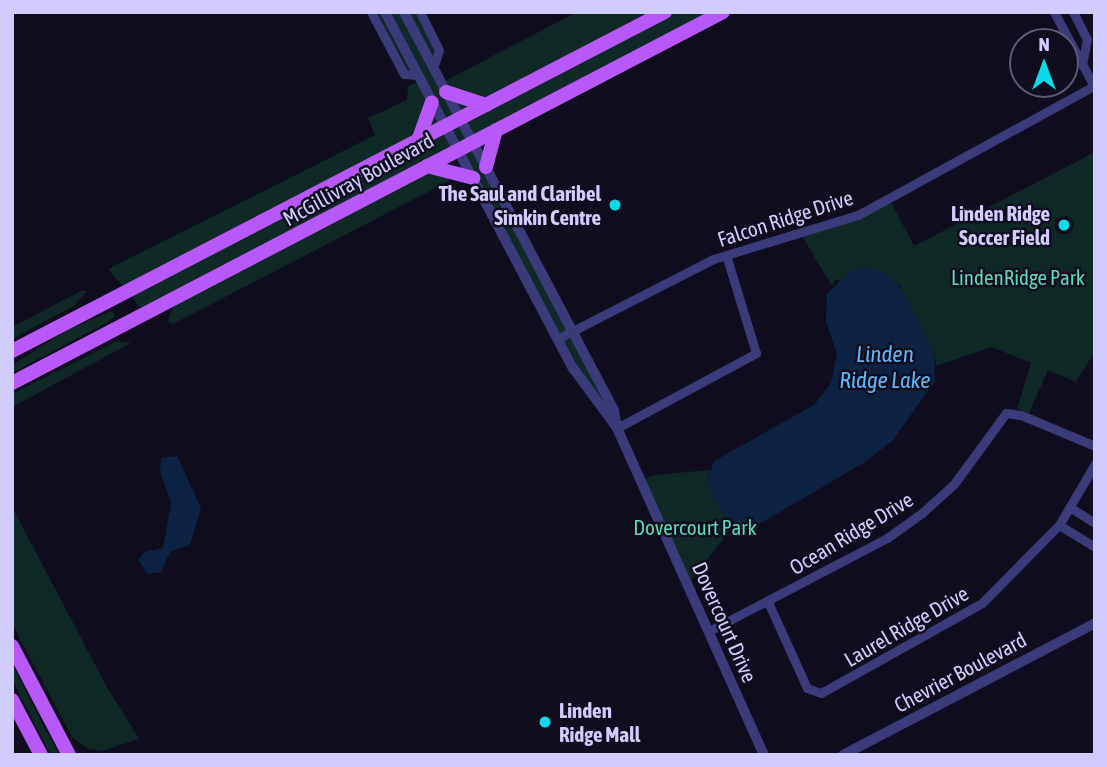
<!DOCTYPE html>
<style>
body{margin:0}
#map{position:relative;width:1107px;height:767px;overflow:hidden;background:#100d1e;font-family:"Asap Condensed",sans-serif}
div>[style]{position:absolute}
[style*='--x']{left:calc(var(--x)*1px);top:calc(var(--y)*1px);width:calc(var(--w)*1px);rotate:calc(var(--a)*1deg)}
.green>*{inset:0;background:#102826}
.water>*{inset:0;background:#0e2341}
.minor>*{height:9px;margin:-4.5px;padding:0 4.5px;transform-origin:4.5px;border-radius:4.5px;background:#3b3a7b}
.tertiary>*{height:10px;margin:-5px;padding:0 5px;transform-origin:5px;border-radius:5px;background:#3b3a7b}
.primary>*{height:14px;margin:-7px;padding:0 7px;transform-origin:7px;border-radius:7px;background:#b958f8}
.dots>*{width:19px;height:19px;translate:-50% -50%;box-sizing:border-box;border:4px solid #100d1e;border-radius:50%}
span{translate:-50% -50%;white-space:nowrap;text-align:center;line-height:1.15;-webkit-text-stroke:5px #100d1e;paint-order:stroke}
.street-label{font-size:21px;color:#d1ccfd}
.poi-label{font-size:21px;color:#d1ccfd;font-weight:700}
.right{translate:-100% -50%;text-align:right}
.left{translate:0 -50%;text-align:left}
.park-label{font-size:21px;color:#5cd9b7}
.water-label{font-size:23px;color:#5fb5f8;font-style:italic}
.frame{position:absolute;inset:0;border:14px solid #d1ccfd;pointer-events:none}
.north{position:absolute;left:1009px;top:28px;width:70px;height:70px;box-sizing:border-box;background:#100d1e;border:2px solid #5d5977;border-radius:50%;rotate:0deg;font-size:19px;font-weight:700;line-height:28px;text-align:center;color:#d1ccfd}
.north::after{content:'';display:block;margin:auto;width:24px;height:32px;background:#0ad9eb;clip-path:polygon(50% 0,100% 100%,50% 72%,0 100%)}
</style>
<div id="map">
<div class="green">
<div style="clip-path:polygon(371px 12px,420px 12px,439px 50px,433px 68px,441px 83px,577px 12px,723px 12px,473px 141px,614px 411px,605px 415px,457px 149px,428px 165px,451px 172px,449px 181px,173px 324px,168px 322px,174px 301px,146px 314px,108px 269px,375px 135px,368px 118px,407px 100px,408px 86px,420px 81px,409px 75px)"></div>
<div style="clip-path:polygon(1095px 152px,1095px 351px,1076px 382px,1048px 370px,1029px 413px,1017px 409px,1031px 363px,992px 347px,936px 366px,934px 352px,899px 285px,835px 280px,832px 286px,800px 233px,889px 198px,914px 246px)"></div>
<div style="clip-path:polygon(81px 291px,87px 291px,75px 305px,12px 339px,12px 327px)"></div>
<div style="clip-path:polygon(112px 311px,115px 316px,106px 323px,12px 373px,12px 365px,67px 330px)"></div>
<div style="clip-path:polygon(117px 341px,131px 343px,12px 407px,12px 394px)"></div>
<div style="clip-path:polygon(710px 470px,707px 481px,727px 517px,736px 522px,688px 585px,641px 482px,653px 475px)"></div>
<div style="clip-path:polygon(12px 507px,108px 689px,139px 739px,102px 751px,88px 749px,72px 737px,12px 624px)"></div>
<div style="clip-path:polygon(12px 663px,43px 725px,60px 755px,51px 755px,12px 680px)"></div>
</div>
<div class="water">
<div style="clip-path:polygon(871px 267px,890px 276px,905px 295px,934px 352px,935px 381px,893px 440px,865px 462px,761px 523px,745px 526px,727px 518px,713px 500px,707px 481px,714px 461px,814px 405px,831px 383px,837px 354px,826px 321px,827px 294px,850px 271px)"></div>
<div style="clip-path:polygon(177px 456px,201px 508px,190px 545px,170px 552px,161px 572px,148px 574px,138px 560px,145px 552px,163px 548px,171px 503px,160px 471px,161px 458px)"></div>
</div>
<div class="minor">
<div style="--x:371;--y:12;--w:70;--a:62"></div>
<div style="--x:404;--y:74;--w:13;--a:4"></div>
<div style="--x:420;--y:12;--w:42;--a:63.4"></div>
<div style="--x:439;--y:50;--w:19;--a:108"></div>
<div style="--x:1054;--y:12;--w:86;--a:61.7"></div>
<div style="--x:1073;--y:12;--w:30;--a:63"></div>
<div style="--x:1087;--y:39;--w:26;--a:101"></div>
<div style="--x:557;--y:339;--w:175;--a:-27.1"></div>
<div style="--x:713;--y:259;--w:152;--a:-16.9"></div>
<div style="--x:858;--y:215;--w:270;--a:-28.7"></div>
<div style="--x:617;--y:428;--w:158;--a:-28.3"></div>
<div style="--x:756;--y:353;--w:102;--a:-107"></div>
<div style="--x:1071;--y:508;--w:28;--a:32"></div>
<div style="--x:1059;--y:525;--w:42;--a:31.4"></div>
<div style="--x:768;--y:602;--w:94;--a:65.6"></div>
<div style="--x:807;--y:688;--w:15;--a:20"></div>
<div style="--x:821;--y:693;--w:184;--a:-29.2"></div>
<div style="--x:982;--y:603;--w:110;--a:-45.4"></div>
<div style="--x:1059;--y:525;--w:71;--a:-59.5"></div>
<div style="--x:709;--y:631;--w:201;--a:-27.6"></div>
<div style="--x:887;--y:538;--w:43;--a:-35.5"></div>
<div style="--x:922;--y:513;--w:43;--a:-42.2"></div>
<div style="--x:954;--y:484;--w:88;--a:-53.8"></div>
<div style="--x:1006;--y:413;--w:15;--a:8"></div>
<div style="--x:1021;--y:415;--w:80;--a:22.7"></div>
</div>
<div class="tertiary">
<div style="--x:385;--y:12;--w:403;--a:62.2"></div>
<div style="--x:573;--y:368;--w:74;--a:53.7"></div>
<div style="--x:404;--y:12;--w:451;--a:62.2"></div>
<div style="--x:614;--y:411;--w:17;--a:80"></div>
<div style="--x:617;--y:428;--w:359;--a:65.8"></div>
<div style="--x:843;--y:755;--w:284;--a:-27.6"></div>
</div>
<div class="primary">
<div style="--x:446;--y:92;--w:42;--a:18"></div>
<div style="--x:418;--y:141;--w:41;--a:-70.3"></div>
<div style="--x:427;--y:166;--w:48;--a:14.6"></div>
<div style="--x:486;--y:167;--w:38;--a:-75"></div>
<div style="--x:12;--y:351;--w:736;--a:-27.44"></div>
<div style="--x:12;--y:383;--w:802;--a:-27.56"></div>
<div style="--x:12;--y:646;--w:123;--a:62.4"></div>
<div style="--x:12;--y:700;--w:62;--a:62.2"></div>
</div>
<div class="dots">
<div style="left:615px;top:205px;background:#0ad9eb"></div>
<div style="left:1064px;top:225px;background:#0ad9eb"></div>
<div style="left:545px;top:722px;background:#0ad9eb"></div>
</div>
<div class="street-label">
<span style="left:358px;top:179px;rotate:-29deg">McGillivray Boulevard</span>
<span style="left:785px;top:218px;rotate:-18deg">Falcon Ridge Drive</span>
<span style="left:851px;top:533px;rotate:-31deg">Ocean Ridge Drive</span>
<span style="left:725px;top:622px;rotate:66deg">Dovercourt Drive</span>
<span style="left:906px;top:626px;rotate:-30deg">Laurel Ridge Drive</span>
<span style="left:960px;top:672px;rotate:-28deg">Chevrier Boulevard</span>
</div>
<div class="poi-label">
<span class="right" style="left:601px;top:205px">The Saul and Claribel<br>Simkin Centre</span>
<span class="right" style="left:1050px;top:225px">Linden Ridge<br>Soccer Field</span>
<span class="left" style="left:559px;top:722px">Linden<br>Ridge Mall</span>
</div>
<div class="park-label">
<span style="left:1018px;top:277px">LindenRidge Park</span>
<span style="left:695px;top:527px">Dovercourt Park</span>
</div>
<div class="water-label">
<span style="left:885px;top:367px">Linden<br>Ridge Lake</span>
</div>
<div class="frame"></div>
<div class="north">N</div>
</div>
